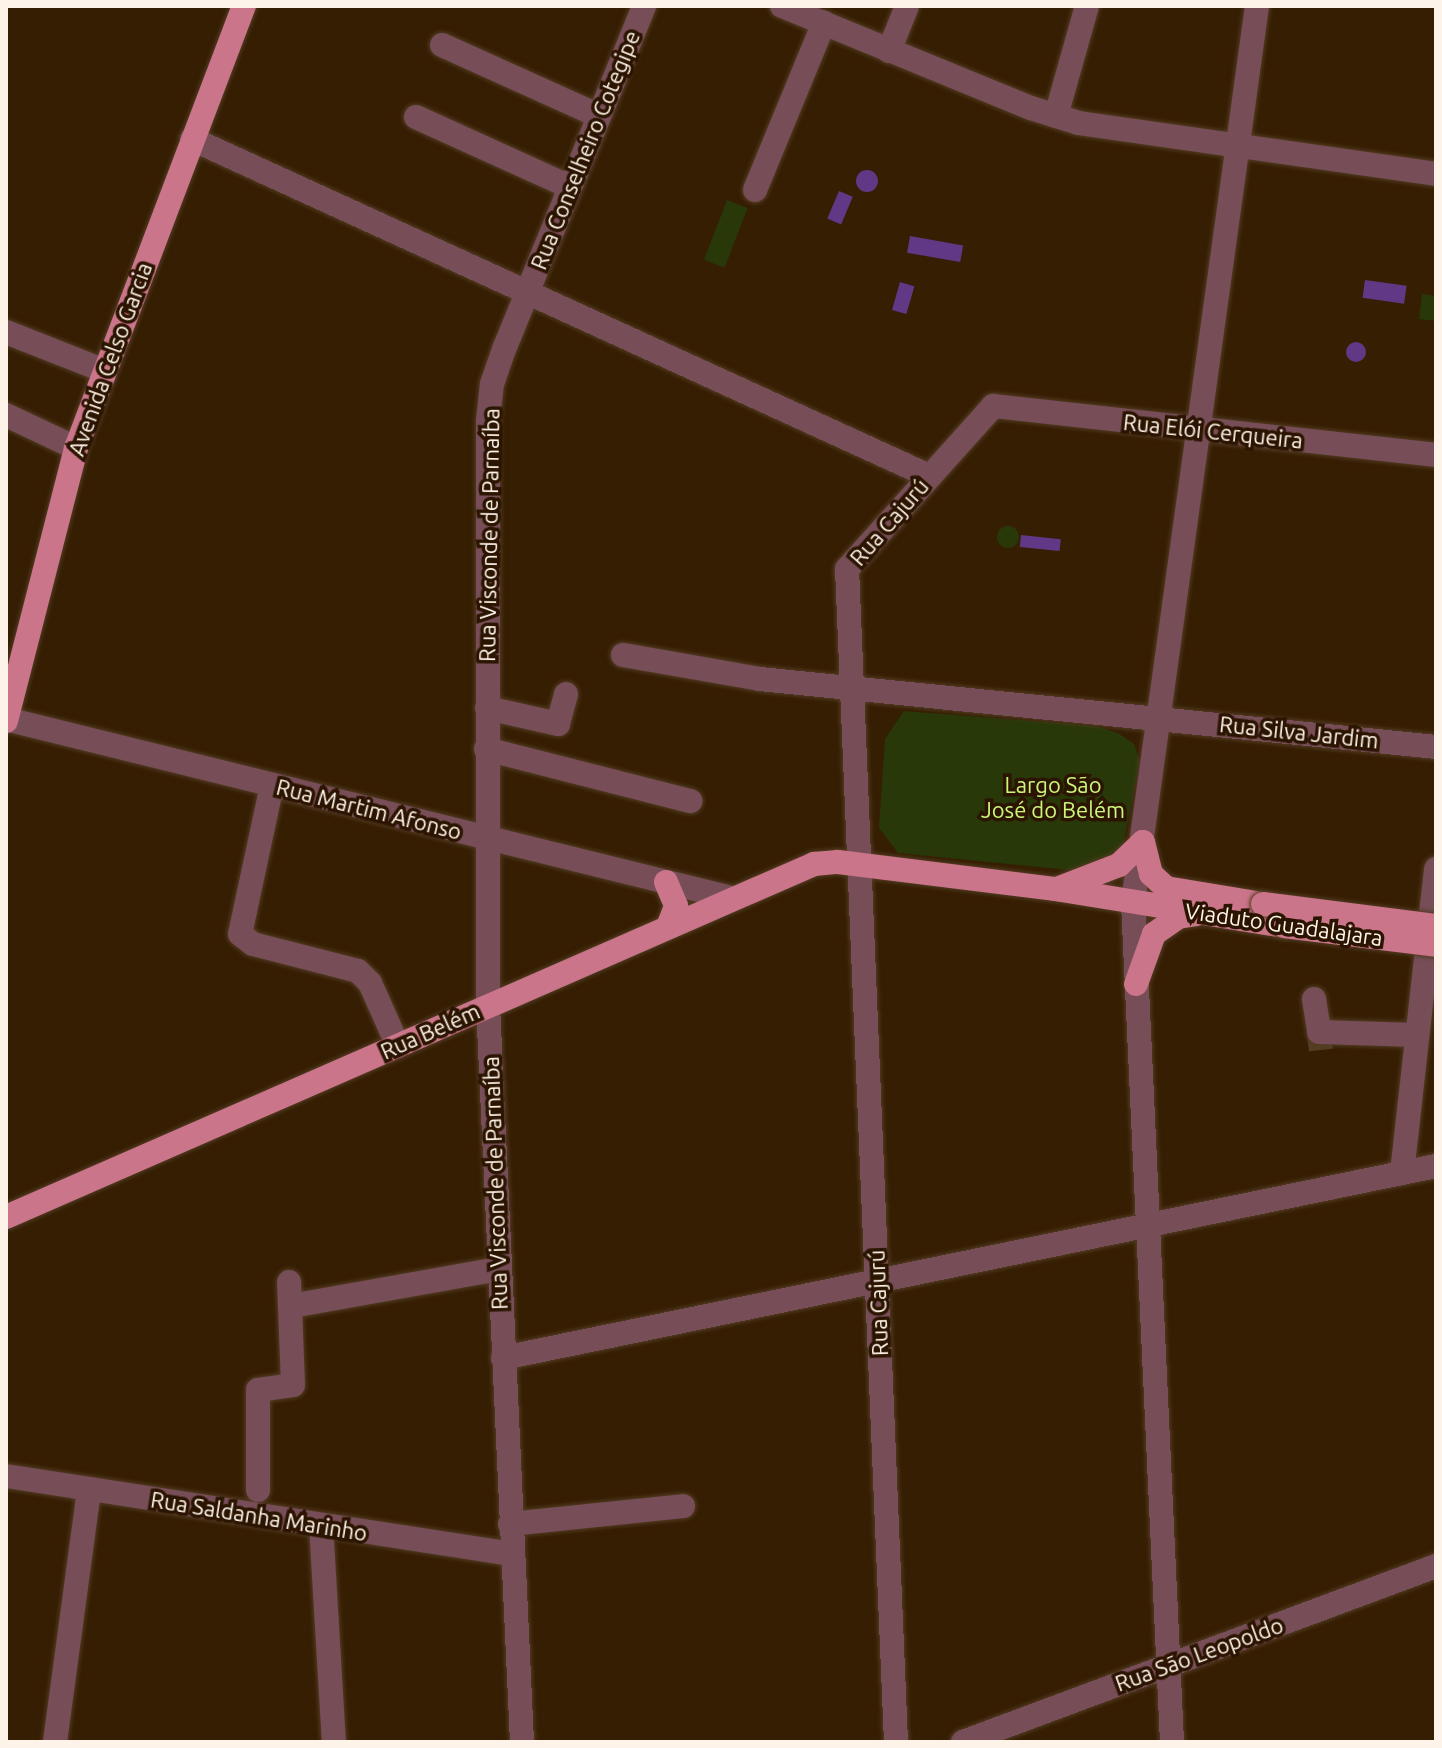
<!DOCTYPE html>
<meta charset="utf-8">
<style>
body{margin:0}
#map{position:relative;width:1442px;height:1748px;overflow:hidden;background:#361e03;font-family:Ubuntu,sans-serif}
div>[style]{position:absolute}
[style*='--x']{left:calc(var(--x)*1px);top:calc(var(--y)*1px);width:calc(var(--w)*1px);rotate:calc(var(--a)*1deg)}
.green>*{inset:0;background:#293809;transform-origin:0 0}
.round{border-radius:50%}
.water>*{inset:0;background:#603886;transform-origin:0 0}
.minor-tunnel>*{height:24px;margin-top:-12px;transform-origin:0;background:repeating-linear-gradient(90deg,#543e25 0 24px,transparent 0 36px)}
.roads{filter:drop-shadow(0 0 2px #523c23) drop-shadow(0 0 2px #523c23)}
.minor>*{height:24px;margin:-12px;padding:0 12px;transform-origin:12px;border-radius:12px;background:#774e57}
.major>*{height:24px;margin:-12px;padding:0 12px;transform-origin:12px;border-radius:12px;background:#ca7589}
.bridges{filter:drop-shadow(0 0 2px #523c23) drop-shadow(0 0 2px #523c23)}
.major-bridge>*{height:24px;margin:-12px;padding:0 12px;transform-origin:12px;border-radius:12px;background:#ca7589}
span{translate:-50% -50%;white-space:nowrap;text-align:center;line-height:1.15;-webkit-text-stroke:7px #2b1400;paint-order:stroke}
.street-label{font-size:22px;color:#fef3e8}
.park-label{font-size:22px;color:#cbf57b}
.frame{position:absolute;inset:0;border:8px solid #fef3e8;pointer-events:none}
</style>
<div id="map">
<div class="green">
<div style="left:727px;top:200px;width:22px;height:64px;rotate:21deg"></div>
<div style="clip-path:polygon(1422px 294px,1436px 296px,1436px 321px,1419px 319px)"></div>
<div class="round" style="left:997px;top:526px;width:22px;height:22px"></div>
<div style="clip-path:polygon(904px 711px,1096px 726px,1118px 733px,1134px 744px,1140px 761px,1123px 846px,1111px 861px,1087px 872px,898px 853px,879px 828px,885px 739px)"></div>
</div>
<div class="water">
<div class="round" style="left:856px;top:170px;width:22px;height:22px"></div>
<div style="left:839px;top:191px;width:15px;height:30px;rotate:23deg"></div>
<div style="left:910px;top:236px;width:54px;height:17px;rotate:10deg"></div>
<div style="left:1365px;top:280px;width:42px;height:18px;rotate:8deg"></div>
<div style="left:900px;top:282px;width:15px;height:29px;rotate:16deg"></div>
<div class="round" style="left:1346px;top:342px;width:20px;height:20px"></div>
<div style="left:1021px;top:535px;width:40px;height:12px;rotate:6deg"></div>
</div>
<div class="minor-tunnel">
<div style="--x:1319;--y:1032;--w:18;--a:84"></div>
</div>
<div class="roads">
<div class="minor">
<div style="--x:782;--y:6;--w:269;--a:22.3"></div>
<div style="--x:1031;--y:108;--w:50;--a:17.4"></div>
<div style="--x:1079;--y:123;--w:361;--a:8.1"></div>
<div style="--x:442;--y:45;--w:172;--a:24.3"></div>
<div style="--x:889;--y:51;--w:48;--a:-68.2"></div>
<div style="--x:1056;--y:116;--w:114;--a:-74.3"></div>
<div style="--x:416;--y:117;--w:169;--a:24.4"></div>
<div style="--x:192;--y:139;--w:810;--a:24.57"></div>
<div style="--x:755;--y:190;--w:181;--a:-67.6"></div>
<div style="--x:6;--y:332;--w:106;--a:21.5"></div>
<div style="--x:6;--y:415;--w:77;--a:25.2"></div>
<div style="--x:623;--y:655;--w:139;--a:9.9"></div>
<div style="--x:760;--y:679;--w:679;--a:5.74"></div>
<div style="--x:487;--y:708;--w:73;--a:12.7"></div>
<div style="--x:558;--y:724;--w:31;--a:-75"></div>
<div style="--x:6;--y:719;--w:748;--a:13.85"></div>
<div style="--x:486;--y:749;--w:211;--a:14.3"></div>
<div style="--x:272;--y:785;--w:152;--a:102.1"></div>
<div style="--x:240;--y:934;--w:16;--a:38"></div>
<div style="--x:253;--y:944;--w:108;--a:14.4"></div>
<div style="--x:358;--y:971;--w:17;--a:45"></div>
<div style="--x:370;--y:983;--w:69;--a:66"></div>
<div style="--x:1314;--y:999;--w:33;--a:81"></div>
<div style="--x:1319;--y:1032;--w:98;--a:1.8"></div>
<div style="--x:1402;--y:1173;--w:306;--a:-83.6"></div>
<div style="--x:291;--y:1306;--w:211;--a:-10.1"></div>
<div style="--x:503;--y:1358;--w:953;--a:-11.63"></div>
<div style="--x:6;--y:1476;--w:512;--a:8.76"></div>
<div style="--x:258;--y:1490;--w:100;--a:-90"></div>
<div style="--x:258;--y:1390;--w:35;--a:-8"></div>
<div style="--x:293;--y:1385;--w:103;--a:-92.2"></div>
<div style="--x:510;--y:1524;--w:174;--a:-5.9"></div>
<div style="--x:321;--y:1525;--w:217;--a:86.6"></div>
<div style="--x:55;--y:1742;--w:254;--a:-82.3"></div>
<div style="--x:522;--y:1742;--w:738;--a:-92.64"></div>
<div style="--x:488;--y:1005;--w:584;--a:-90"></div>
<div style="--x:488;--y:421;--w:37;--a:-84"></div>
<div style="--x:492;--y:384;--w:39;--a:-71"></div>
<div style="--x:505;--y:347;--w:368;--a:-67.8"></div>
<div style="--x:896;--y:1742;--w:1174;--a:-92.39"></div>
<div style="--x:847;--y:569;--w:219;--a:-48.1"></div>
<div style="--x:993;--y:406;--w:446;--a:6.3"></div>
<div style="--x:963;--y:1742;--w:505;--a:-20.41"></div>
<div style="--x:1172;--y:1742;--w:841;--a:-92.66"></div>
<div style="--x:1133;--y:902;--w:905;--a:-82.12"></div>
</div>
<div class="major">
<div style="--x:6;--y:721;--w:282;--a:-75.6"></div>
<div style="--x:76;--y:448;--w:473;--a:-69.2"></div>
<div style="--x:1143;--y:842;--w:33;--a:76"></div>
<div style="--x:1151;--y:874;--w:21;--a:43"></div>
<div style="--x:1166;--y:888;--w:98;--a:9.4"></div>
<div style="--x:666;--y:882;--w:26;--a:67"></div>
<div style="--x:676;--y:906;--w:22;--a:111"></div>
<div style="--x:1062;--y:887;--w:61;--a:-21.1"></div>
<div style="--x:1119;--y:865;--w:33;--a:-44"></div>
<div style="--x:1136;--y:984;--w:53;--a:-70.2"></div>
<div style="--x:1154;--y:934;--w:29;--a:-35"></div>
<div style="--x:1178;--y:917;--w:18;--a:-9"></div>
<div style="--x:6;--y:1217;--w:882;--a:-23.6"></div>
<div style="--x:814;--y:864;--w:24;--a:-5"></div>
<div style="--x:838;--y:862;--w:220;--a:7.1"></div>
<div style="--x:1056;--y:889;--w:231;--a:9.2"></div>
</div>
</div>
<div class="bridges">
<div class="major-bridge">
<div style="--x:1263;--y:904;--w:174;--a:7.2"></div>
<div style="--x:1284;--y:926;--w:153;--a:7.1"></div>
</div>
</div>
<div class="street-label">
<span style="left:585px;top:150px;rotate:-68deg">Rua Conselheiro Cotegipe</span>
<span style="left:110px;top:359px;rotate:-70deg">Avenida Celso Garcia</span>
<span style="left:1213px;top:431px;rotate:6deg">Rua Elói Cerqueira</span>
<span style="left:889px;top:522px;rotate:-49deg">Rua Cajurú</span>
<span style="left:489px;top:535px;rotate:-89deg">Rua Visconde de Parnaíba</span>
<span style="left:1299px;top:732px;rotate:6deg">Rua Silva Jardim</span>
<span style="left:369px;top:809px;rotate:14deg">Rua Martim Afonso</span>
<span style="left:1284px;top:924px;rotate:8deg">Viaduto Guadalajara</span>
<span style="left:430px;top:1031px;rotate:-24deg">Rua Belém</span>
<span style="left:495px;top:1183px;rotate:-92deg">Rua Visconde de Parnaíba</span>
<span style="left:878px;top:1303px;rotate:-92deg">Rua Cajurú</span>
<span style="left:259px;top:1516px;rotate:9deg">Rua Saldanha Marinho</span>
<span style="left:1199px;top:1654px;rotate:-20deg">Rua São Leopoldo</span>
</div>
<div class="park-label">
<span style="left:1053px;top:797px">Largo São<br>José do Belém</span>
</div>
<div class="frame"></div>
</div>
